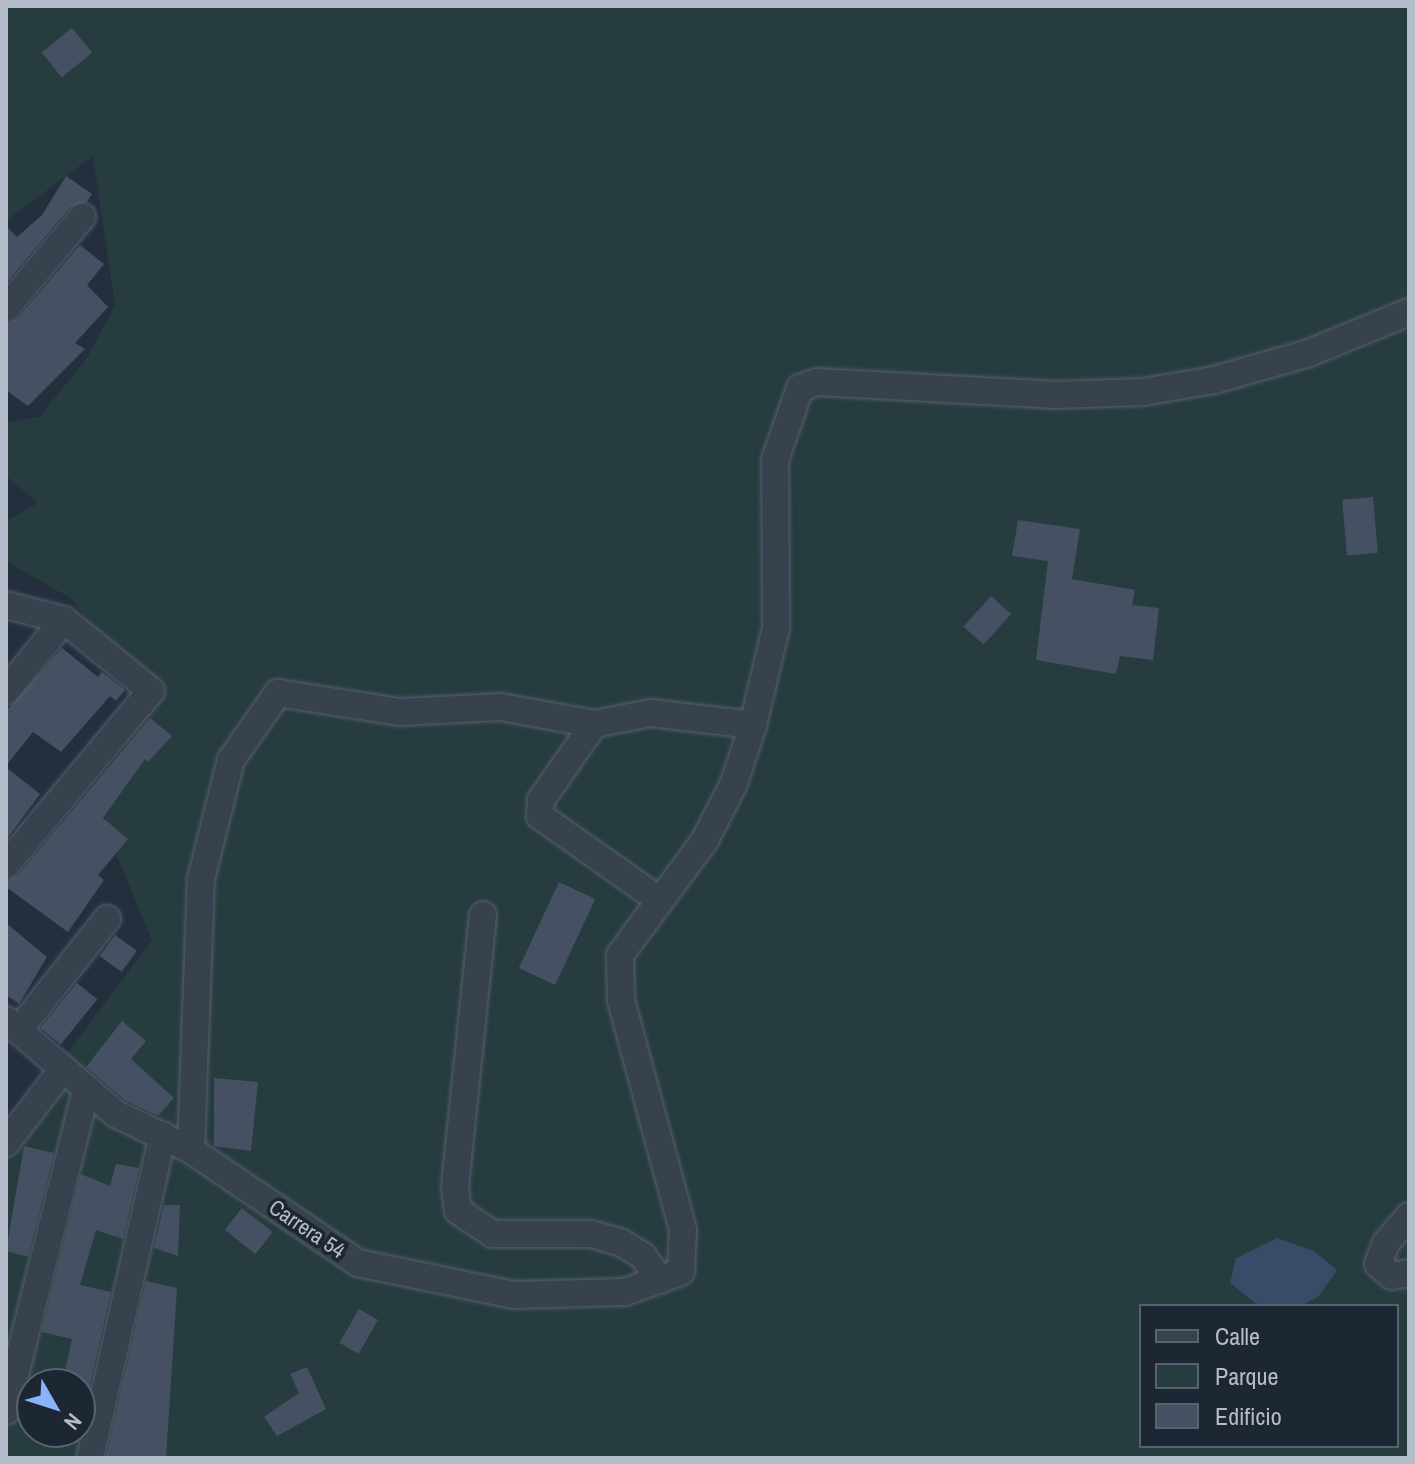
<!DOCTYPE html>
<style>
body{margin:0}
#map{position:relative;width:1415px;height:1464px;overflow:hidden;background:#242f3e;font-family:"Archivo Narrow",sans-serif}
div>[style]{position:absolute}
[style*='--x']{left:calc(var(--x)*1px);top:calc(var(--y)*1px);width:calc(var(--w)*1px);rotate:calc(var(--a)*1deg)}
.green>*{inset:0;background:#263c3f}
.water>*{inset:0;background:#394c67}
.building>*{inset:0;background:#455162;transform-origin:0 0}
.roads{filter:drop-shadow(0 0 2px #565f6c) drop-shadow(0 0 2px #565f6c)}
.minor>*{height:26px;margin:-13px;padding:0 13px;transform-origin:13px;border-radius:13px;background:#38414e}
span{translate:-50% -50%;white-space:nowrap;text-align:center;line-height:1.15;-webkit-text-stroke:7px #1d2633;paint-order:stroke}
.street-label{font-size:22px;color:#b4bcc9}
.frame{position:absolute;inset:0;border:8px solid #b4bcc9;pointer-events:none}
.legend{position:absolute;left:1139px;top:1304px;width:260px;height:144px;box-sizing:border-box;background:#1d2633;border:2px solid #59626f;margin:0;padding:10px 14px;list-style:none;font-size:24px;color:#b4bcc9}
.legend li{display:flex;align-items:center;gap:16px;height:40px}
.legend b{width:40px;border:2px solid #59626f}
.north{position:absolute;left:16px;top:1368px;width:80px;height:80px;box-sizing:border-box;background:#1d2633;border:2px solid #59626f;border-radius:50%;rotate:129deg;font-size:22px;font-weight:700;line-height:32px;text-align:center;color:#b4bcc9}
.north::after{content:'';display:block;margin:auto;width:28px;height:36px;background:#8ab4f8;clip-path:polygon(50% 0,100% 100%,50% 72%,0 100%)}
</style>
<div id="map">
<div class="green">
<div style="clip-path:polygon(evenodd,6px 6px,1409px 6px,1409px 1458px,6px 1458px,6px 1135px,152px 940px,103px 823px,142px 687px,70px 598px,6px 561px,6px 521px,38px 503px,6px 476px,6px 423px,39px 417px,87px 358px,115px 305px,93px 156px,6px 221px,6px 6px,1141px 1306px,1397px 1306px,1397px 1446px,1141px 1446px,1141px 1306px,6px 6px,32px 1384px,80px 1384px,80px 1432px,32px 1432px,32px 1384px)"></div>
</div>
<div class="water">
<div style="clip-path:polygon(1277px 1238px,1314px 1251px,1337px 1270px,1319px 1296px,1301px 1306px,1259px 1306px,1230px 1283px,1236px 1258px)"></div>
</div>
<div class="building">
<div style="left:72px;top:28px;width:32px;height:39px;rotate:51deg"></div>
<div style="clip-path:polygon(66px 176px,92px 194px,87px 202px,70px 207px,6px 283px,6px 226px,17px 237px,42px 215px)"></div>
<div style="clip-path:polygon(80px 245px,104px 264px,87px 285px,108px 307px,75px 343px,85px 349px,28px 406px,6px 390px,6px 324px,18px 318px)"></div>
<div style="left:1373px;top:497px;width:56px;height:31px;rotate:85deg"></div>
<div style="clip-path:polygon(1018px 520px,1080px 529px,1072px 579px,1135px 590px,1132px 605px,1159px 608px,1153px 660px,1120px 656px,1116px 674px,1036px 660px,1048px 561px,1012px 556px)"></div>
<div style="left:991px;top:596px;width:27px;height:41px;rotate:42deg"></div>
<div style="clip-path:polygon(62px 648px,98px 677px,102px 672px,125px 690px,116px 701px,110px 696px,61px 752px,33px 732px,6px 766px,6px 711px)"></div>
<div style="clip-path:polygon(150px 718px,172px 736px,148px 762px,145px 759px,103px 818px,128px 839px,98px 875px,104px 880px,68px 932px,6px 887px,6px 881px,18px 875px)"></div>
<div style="clip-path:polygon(6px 767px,40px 794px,6px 840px)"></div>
<div style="left:559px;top:882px;width:40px;height:95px;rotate:25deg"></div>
<div style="clip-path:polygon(6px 923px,47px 957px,19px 1004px,6px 995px)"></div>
<div style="left:115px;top:935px;width:27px;height:26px;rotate:36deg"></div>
<div style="left:77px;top:983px;width:26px;height:58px;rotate:39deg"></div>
<div style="clip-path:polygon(122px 1021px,146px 1041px,131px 1059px,174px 1098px,158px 1116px,125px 1100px,86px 1067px)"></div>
<div style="clip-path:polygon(214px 1078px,258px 1082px,251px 1151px,214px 1146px)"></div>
<div style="clip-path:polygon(24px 1146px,54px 1153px,28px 1257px,6px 1251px)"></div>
<div style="clip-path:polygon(116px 1164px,139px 1168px,123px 1239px,96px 1230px,80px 1285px,111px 1292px,83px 1414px,80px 1384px,62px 1384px,72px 1339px,42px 1332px,81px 1174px,110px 1186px)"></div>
<div style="clip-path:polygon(164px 1205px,180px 1205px,178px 1256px,154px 1248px)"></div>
<div style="left:242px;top:1208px;width:39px;height:28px;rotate:38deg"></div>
<div style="clip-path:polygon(146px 1281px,177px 1288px,166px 1458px,106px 1458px)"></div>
<div style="left:359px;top:1309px;width:22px;height:39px;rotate:30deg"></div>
<div style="clip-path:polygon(307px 1367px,326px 1409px,277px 1436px,264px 1417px,299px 1393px,290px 1374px)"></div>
</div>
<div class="roads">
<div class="minor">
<div style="--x:6;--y:308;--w:119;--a:-50.1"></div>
<div style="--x:6;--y:605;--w:60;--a:14.5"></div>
<div style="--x:64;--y:620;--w:112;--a:39.2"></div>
<div style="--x:151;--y:691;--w:226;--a:129.8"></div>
<div style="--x:6;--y:691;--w:92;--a:-50.8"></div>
<div style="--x:594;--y:724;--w:93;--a:124.9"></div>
<div style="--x:541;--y:800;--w:16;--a:94"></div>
<div style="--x:540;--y:816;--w:146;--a:35.2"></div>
<div style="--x:483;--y:915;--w:273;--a:95.9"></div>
<div style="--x:455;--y:1187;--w:24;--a:83"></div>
<div style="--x:458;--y:1211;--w:42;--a:33.3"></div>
<div style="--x:493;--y:1234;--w:98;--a:0"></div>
<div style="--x:591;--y:1234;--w:32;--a:16"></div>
<div style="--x:622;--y:1243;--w:25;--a:32"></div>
<div style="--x:643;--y:1256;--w:29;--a:56"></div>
<div style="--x:6;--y:1020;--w:145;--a:40.5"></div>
<div style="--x:116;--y:1114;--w:83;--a:25.6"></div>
<div style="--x:191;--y:1150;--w:202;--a:34.1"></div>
<div style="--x:358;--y:1263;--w:159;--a:11.6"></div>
<div style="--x:514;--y:1295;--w:111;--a:-1.5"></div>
<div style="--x:625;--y:1292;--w:59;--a:-19.7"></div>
<div style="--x:681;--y:1272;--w:42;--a:-87.3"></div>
<div style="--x:683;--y:1230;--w:238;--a:-105.1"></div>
<div style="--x:621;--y:1000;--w:45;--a:-91.3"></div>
<div style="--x:620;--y:955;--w:143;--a:-53.5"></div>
<div style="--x:705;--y:840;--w:64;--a:-63"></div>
<div style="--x:734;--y:783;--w:61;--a:-71.9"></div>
<div style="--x:753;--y:725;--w:100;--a:-76.7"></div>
<div style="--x:776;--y:628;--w:168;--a:-90.3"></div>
<div style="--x:775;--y:460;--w:76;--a:-70.9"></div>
<div style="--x:800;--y:388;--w:18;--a:-19"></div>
<div style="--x:817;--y:382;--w:237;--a:3.1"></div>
<div style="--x:1054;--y:395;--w:89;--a:-1.9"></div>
<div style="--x:1143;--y:392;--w:72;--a:-9.6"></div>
<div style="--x:1214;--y:380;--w:99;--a:-15.9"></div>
<div style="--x:1309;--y:353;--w:108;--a:-22.3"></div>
<div style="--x:19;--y:1030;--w:142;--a:-51.6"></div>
<div style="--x:6;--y:1143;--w:93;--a:-52.4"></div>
<div style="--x:191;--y:1150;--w:271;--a:-87.9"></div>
<div style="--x:201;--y:879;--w:123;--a:-75.9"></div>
<div style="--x:231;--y:760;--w:82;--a:-55"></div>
<div style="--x:278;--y:693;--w:122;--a:8.9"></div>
<div style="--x:399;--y:712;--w:102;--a:-2.8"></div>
<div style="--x:501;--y:707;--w:95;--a:10.4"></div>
<div style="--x:594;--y:724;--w:58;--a:-10.9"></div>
<div style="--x:651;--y:713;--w:103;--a:6.7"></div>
<div style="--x:1409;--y:1216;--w:35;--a:130"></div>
<div style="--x:1386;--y:1243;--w:22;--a:111"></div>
<div style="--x:1378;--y:1264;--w:18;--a:41"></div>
<div style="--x:1392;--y:1276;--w:17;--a:-10"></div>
<div style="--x:6;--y:1411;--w:332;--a:-76"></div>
<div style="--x:90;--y:1458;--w:331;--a:-77.3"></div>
</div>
</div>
<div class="street-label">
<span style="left:307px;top:1229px;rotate:34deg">Carrera 54</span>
</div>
<div class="frame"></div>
<ul class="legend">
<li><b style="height:10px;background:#38414e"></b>Calle</li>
<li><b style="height:22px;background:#263c3f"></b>Parque</li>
<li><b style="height:22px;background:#455162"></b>Edificio</li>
</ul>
<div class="north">N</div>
</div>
